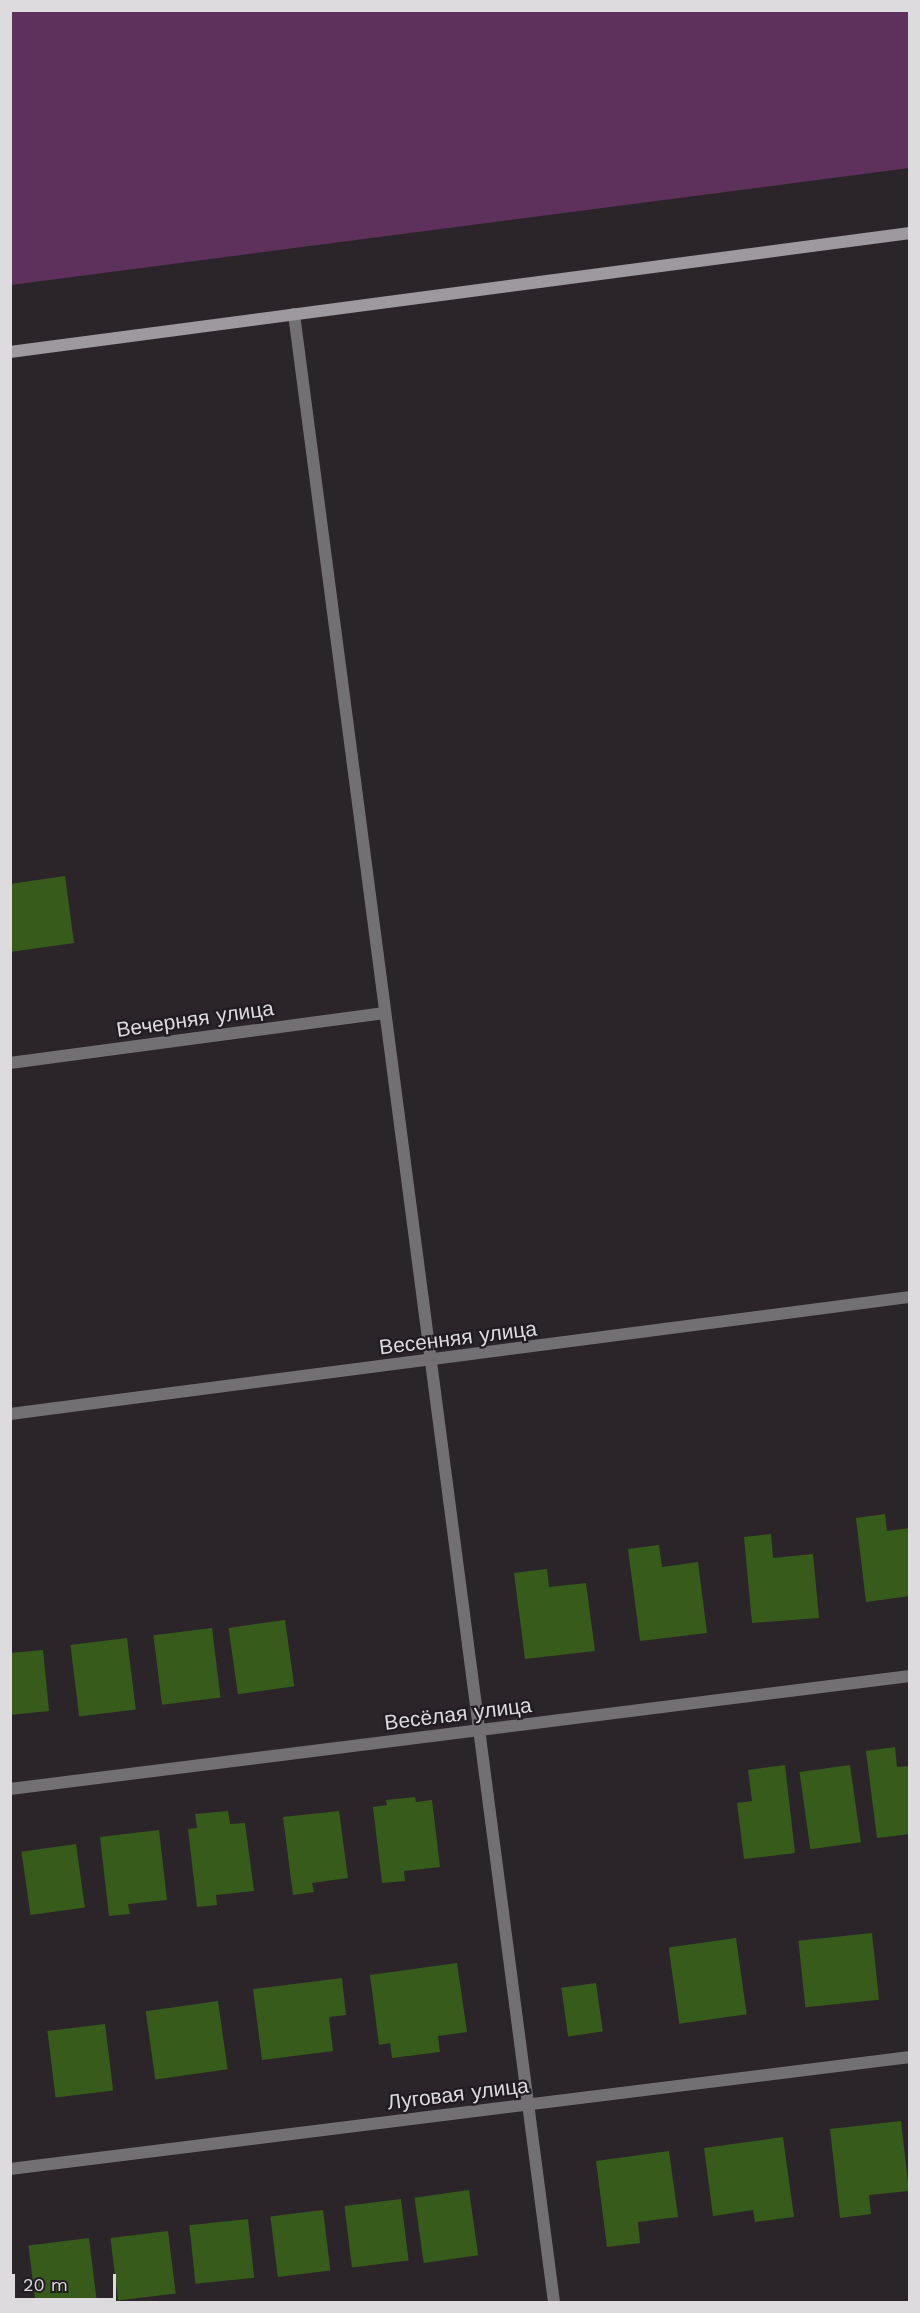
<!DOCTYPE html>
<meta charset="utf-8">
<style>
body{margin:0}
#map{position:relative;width:920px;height:2313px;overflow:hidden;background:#2b252a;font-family:"Work Sans",sans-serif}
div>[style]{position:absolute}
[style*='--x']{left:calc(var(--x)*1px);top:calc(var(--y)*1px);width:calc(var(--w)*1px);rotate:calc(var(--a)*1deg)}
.green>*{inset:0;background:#5e305c}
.building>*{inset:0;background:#375b1a;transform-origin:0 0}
.minor>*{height:12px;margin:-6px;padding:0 6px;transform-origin:6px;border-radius:6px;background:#737073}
.secondary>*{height:12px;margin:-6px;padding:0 6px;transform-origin:6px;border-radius:6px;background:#9e999e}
span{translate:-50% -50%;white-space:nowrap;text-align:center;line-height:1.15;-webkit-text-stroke:4.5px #211c21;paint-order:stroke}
.street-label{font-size:21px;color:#dedbde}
.frame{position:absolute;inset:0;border:12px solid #dedbde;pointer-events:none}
.scale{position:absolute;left:12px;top:2274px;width:104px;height:27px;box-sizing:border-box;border:3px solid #dedbde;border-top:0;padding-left:8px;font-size:18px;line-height:21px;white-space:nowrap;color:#dedbde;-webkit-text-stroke:4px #211c21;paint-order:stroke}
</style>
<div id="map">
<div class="green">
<div style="clip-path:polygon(10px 11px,909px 11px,909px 168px,11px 285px)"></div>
</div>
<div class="building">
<div style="clip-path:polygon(65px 876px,74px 943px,10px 952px,10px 884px)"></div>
<div style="clip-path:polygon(885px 1514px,887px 1531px,910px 1528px,910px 1596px,866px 1602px,856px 1518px)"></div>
<div style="clip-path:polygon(771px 1534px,773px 1558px,813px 1554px,819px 1618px,752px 1623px,744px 1537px)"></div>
<div style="clip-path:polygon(659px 1545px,662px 1567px,698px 1562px,707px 1633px,640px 1641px,628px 1549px)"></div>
<div style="clip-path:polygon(547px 1569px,549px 1587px,586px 1583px,595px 1651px,525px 1659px,514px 1573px)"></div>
<div style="left:285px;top:1620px;width:67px;height:57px;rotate:82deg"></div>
<div style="left:212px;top:1628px;width:70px;height:59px;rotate:83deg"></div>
<div style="left:127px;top:1638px;width:72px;height:57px;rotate:83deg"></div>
<div style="clip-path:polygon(43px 1650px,49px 1711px,10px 1715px,10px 1653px)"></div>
<div style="clip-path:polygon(895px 1747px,897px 1767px,910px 1766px,910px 1834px,877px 1838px,866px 1751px)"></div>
<div style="clip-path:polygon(785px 1765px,795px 1853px,744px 1859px,737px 1803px,752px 1801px,748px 1770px)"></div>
<div style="left:850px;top:1765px;width:78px;height:51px;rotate:82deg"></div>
<div style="clip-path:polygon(415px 1797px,416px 1802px,432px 1800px,440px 1867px,404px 1871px,405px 1881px,382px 1883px,373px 1807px,387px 1805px,386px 1800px)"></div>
<div style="clip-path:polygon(228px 1811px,230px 1824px,245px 1823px,254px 1891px,216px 1895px,217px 1905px,197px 1907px,188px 1829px,197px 1828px,195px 1814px)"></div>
<div style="clip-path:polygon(339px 1811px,348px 1878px,312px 1883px,314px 1892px,293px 1895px,283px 1817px)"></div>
<div style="clip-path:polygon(159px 1830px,167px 1900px,128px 1904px,130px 1914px,109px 1916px,100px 1837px)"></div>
<div style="left:76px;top:1844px;width:64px;height:55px;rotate:82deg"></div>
<div style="left:872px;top:1933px;width:67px;height:74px;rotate:84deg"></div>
<div style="left:736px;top:1938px;width:77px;height:68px;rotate:82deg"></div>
<div style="clip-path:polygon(457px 1963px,467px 2032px,438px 2036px,440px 2052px,392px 2058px,390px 2043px,379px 2045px,370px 1975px)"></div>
<div style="clip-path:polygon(342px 1978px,346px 2015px,329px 2017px,333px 2051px,262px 2060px,253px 1989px)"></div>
<div style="left:596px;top:1983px;width:49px;height:35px;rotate:82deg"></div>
<div style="left:218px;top:2001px;width:69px;height:73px;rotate:82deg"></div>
<div style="left:105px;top:2024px;width:67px;height:58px;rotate:83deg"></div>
<div style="clip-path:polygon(901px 2121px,909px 2191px,869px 2195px,871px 2214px,840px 2218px,830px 2129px)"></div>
<div style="clip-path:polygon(783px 2137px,794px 2217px,755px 2222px,753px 2210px,713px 2216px,704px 2148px)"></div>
<div style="clip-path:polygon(669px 2151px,678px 2217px,638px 2222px,640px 2243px,607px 2247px,596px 2161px)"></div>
<div style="left:469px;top:2190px;width:66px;height:55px;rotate:82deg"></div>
<div style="left:401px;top:2199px;width:62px;height:57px;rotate:83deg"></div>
<div style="left:323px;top:2210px;width:61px;height:53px;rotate:83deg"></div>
<div style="left:248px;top:2219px;width:59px;height:59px;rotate:84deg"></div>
<div style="left:168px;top:2231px;width:63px;height:58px;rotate:83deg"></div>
<div style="left:89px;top:2238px;width:64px;height:61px;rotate:83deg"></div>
</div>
<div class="minor">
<div style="--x:294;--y:314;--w:2005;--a:82.55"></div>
<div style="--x:10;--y:1063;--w:378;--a:-7.6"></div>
<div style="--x:10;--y:1414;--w:908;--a:-7.41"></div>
<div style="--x:10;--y:1789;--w:907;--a:-7.16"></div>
<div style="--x:10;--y:2169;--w:907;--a:-7.09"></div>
</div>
<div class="secondary">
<div style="--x:10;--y:352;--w:908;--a:-7.53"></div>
</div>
<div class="street-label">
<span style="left:195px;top:1019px;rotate:-8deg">Вечерняя улица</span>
<span style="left:458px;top:1338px;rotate:-7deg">Весенняя улица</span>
<span style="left:458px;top:1714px;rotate:-7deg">Весёлая улица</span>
<span style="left:458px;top:2094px;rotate:-7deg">Луговая улица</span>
</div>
<div class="frame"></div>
<div class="scale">20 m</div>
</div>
